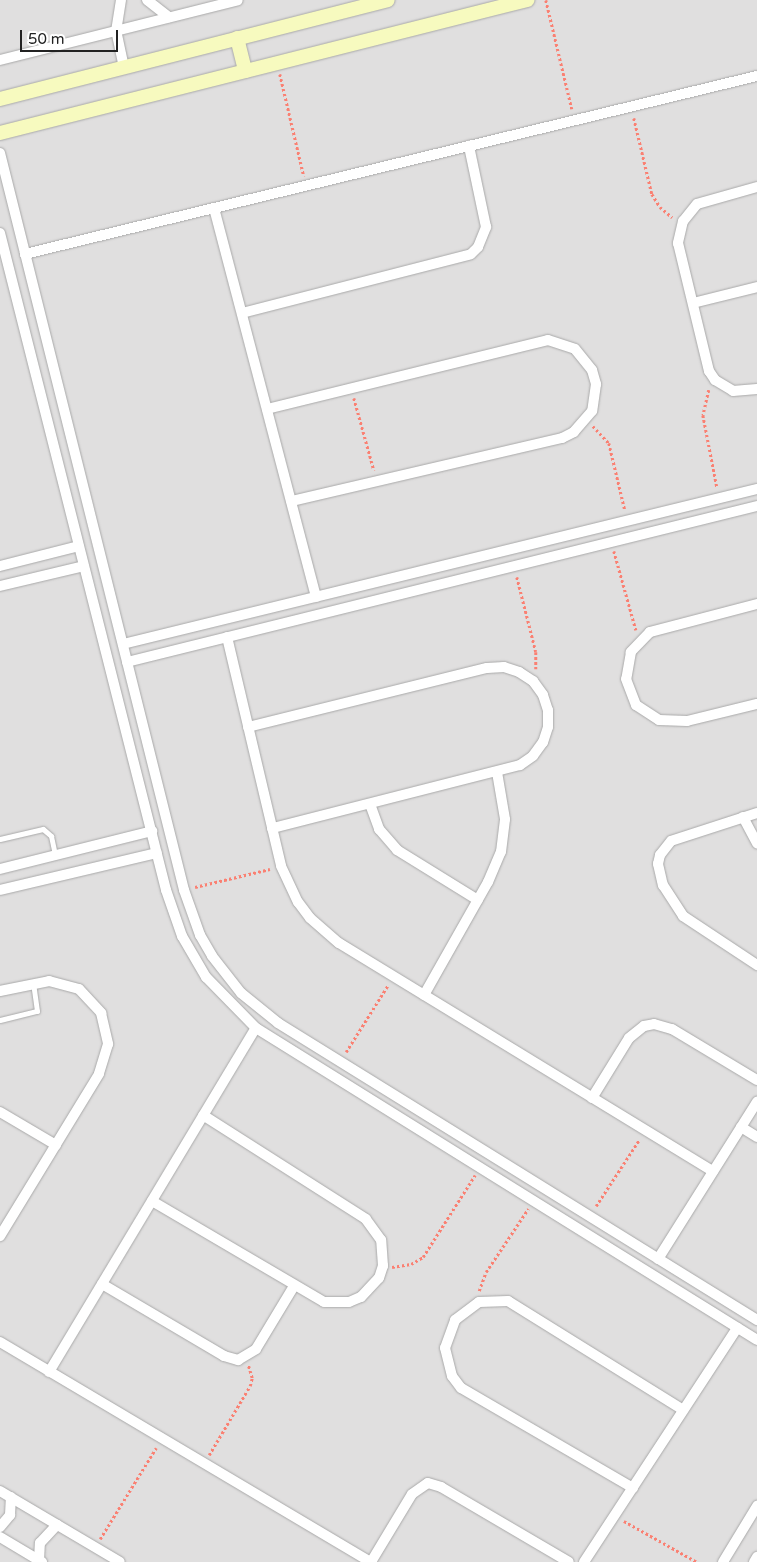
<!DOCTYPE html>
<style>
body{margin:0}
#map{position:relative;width:757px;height:1562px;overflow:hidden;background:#f2efe9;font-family:"Varela Round",sans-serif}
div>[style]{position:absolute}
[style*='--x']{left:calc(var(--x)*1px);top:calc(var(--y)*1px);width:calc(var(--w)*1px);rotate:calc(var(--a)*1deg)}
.residential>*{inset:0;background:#e0dfdf;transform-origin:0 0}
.path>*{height:2.5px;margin-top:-1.25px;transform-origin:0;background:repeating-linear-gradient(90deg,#fa8072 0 2.5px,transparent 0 5px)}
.roads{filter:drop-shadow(0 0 1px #a9a9a9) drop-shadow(0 0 1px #a9a9a9)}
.lane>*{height:5px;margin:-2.5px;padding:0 2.5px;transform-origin:2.5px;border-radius:2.5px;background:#fff}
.street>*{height:10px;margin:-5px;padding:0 5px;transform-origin:5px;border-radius:5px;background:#fff}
.secondary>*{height:14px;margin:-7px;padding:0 7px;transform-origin:7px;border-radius:7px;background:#f7fabf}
span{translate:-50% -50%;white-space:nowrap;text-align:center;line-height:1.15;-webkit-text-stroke:5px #fff;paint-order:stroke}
.scale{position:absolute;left:20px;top:30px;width:98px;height:22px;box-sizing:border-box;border:2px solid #222;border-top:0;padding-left:6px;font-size:15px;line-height:18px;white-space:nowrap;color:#222;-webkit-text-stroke:4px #fff;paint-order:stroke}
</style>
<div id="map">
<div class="residential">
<div style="left:0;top:0;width:757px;height:1562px"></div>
</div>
<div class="path">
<div style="--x:546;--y:0;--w:112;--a:76.6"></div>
<div style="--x:280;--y:74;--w:105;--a:76.8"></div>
<div style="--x:634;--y:118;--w:78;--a:76.7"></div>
<div style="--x:652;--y:194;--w:15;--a:58"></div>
<div style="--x:660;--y:207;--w:16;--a:40"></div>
<div style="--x:709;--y:390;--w:26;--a:103"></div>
<div style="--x:703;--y:415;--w:73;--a:79"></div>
<div style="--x:354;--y:398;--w:75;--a:74.5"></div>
<div style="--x:593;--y:426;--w:23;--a:47"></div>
<div style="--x:609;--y:443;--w:69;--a:76.6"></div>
<div style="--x:614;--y:551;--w:82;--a:74.4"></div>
<div style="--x:517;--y:577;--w:77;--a:75.8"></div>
<div style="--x:536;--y:652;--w:17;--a:90"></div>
<div style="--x:195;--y:887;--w:77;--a:-13.5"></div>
<div style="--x:346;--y:1052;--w:79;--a:-57.9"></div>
<div style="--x:596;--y:1206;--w:79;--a:-56.9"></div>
<div style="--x:392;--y:1267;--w:19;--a:-9"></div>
<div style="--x:411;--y:1264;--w:14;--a:-30"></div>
<div style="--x:423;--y:1257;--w:97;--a:-57.6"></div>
<div style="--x:479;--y:1291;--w:20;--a:-70"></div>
<div style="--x:486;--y:1272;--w:76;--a:-56.3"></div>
<div style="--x:209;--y:1455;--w:80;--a:-59.3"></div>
<div style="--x:250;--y:1386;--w:8;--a:-76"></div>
<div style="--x:252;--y:1378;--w:14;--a:-107"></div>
<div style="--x:624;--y:1521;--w:84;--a:29.3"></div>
<div style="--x:100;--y:1539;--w:107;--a:-58.4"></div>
</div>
<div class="roads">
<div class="lane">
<div style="--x:0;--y:839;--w:44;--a:-13.1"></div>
<div style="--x:43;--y:829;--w:11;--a:41"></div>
<div style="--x:51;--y:836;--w:19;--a:78"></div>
<div style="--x:0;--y:1020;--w:38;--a:-14"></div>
<div style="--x:37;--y:1011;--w:28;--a:-98"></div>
</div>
<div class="street">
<div style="--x:121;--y:0;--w:30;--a:99"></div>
<div style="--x:116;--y:30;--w:39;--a:78"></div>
<div style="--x:147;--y:0;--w:28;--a:38"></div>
<div style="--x:0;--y:60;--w:245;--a:-14.1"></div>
<div style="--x:0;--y:153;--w:760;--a:75.98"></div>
<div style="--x:184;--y:890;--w:48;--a:70.4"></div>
<div style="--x:200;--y:935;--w:24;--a:60"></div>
<div style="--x:212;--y:956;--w:47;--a:51.9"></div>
<div style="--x:241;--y:993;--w:48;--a:39"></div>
<div style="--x:278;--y:1023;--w:564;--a:31.8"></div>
<div style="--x:757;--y:187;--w:62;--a:164.2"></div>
<div style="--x:697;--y:204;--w:22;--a:129"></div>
<div style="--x:683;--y:221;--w:23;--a:103"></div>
<div style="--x:678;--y:243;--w:132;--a:76.4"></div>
<div style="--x:709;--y:371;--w:11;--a:56"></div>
<div style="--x:715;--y:380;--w:21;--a:31"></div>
<div style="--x:733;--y:391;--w:24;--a:-5"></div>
<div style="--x:214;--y:208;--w:402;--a:75.3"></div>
<div style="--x:0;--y:233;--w:678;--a:75.82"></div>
<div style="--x:166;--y:890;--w:49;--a:70.8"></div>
<div style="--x:182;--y:936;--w:48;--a:59.7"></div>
<div style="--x:206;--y:977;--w:71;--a:45.6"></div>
<div style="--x:256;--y:1028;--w:590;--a:31.91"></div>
<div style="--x:25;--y:254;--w:753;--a:-13.67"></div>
<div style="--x:693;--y:303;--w:66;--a:-14"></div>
<div style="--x:242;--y:313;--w:236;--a:-14.4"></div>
<div style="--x:471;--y:254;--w:10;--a:-45"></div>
<div style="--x:478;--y:247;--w:22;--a:-68"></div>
<div style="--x:486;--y:227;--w:83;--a:-101.9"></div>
<div style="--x:267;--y:409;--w:289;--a:-13.8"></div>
<div style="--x:548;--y:340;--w:28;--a:18"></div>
<div style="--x:575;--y:349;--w:27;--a:51"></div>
<div style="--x:592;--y:370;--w:15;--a:74"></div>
<div style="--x:596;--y:384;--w:27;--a:98"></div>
<div style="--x:592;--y:411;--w:28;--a:131"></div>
<div style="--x:574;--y:432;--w:13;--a:153"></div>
<div style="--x:562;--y:438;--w:278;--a:166.9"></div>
<div style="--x:0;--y:566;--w:81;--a:-14.2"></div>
<div style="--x:0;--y:586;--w:86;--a:-13.4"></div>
<div style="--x:757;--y:604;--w:111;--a:165.3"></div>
<div style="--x:650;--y:632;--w:28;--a:134"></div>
<div style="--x:631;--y:652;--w:27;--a:100"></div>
<div style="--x:626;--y:679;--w:28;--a:69"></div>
<div style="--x:636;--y:705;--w:27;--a:33"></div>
<div style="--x:659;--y:720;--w:28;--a:2"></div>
<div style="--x:687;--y:721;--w:72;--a:-13.7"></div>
<div style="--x:227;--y:637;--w:235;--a:76.7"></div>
<div style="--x:281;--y:866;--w:40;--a:65"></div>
<div style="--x:298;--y:902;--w:20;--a:53"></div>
<div style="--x:310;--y:918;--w:38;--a:41"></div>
<div style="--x:339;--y:943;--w:438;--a:31.4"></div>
<div style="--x:123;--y:644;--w:653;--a:-13.74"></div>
<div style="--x:127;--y:662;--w:649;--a:-13.91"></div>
<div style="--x:248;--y:727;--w:246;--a:-13.9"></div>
<div style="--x:487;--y:668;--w:17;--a:-3"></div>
<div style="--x:504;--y:667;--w:16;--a:18"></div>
<div style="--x:519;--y:672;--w:17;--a:33"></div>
<div style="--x:533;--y:681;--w:17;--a:54"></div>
<div style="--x:543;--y:695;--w:16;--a:72"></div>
<div style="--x:548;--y:710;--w:17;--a:90"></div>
<div style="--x:548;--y:727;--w:16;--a:108"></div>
<div style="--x:543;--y:742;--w:17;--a:126"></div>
<div style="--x:533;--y:756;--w:16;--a:145"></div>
<div style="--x:520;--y:765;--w:256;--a:165.7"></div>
<div style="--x:370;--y:804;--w:27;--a:70"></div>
<div style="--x:379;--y:829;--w:28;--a:49"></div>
<div style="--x:397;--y:850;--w:95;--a:31.7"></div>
<div style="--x:757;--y:813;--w:90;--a:162"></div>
<div style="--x:671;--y:841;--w:18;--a:128"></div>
<div style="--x:660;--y:855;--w:9;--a:103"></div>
<div style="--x:658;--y:864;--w:22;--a:77"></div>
<div style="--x:663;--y:885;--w:37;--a:57"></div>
<div style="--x:683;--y:916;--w:89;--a:33.5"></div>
<div style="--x:743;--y:817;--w:30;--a:62"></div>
<div style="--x:0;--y:869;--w:157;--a:-14"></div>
<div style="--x:0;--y:890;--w:161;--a:-13.3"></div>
<div style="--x:0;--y:991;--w:50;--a:-11.5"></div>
<div style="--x:49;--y:981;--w:31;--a:15"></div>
<div style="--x:79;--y:989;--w:33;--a:47"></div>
<div style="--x:101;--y:1013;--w:32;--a:77"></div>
<div style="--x:108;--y:1044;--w:31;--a:107"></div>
<div style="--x:99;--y:1074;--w:190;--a:121.4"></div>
<div style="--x:424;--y:995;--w:130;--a:-60.5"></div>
<div style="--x:488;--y:882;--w:33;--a:-67"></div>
<div style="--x:501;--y:852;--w:33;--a:-83"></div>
<div style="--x:505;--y:819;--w:48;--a:-99.7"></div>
<div style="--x:592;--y:1098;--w:70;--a:-58.3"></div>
<div style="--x:629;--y:1038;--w:19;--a:-39"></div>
<div style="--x:644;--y:1026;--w:10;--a:-11"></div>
<div style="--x:654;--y:1024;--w:19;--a:16"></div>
<div style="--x:672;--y:1029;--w:99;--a:31"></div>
<div style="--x:0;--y:1112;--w:65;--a:30.5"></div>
<div style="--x:741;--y:1127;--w:19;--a:32"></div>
<div style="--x:152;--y:1201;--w:199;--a:30.4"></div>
<div style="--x:324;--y:1302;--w:25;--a:0"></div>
<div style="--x:349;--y:1302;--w:13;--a:-23"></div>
<div style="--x:361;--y:1297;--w:26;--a:-47"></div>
<div style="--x:379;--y:1278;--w:13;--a:-72"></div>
<div style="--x:383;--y:1266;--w:26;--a:-94"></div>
<div style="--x:381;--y:1240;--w:26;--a:-126"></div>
<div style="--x:366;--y:1219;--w:193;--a:-147.5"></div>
<div style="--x:658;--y:1259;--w:186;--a:-57.8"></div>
<div style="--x:102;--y:1284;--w:142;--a:30.5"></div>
<div style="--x:224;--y:1356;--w:15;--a:16"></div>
<div style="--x:238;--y:1360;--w:21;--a:-31"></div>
<div style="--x:256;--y:1349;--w:74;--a:-58.9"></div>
<div style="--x:0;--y:1342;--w:431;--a:30.7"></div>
<div style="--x:371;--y:1562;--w:79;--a:-58.9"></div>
<div style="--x:412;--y:1494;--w:19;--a:-35"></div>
<div style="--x:428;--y:1483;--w:14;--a:17"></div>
<div style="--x:441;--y:1487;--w:148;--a:30.4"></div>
<div style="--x:49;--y:1372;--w:401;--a:-59"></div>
<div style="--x:633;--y:1488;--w:199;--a:-149.8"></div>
<div style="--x:461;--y:1388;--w:15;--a:-127"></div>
<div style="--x:452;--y:1376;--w:29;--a:-104"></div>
<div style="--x:445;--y:1348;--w:30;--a:-70"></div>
<div style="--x:455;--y:1320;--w:30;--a:-37"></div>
<div style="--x:479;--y:1302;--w:29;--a:-2"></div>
<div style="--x:508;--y:1301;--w:206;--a:31.9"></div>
<div style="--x:0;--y:1491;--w:139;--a:30.6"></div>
<div style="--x:0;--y:1527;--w:16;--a:-50"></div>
<div style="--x:10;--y:1515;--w:18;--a:-87"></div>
<div style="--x:0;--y:1537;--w:49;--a:30.8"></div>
<div style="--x:39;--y:1560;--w:17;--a:-87"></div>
<div style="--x:40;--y:1543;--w:25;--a:-47"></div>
<div style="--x:584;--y:1562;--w:280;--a:-56.8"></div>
<div style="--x:723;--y:1562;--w:66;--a:-58.7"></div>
<div style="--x:754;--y:1562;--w:6;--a:-59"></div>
</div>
<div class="secondary">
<div style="--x:237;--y:38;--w:34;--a:76"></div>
<div style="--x:0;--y:99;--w:400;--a:-14.3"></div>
<div style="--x:0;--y:133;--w:544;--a:-14.16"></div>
</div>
</div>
<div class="scale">50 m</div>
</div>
